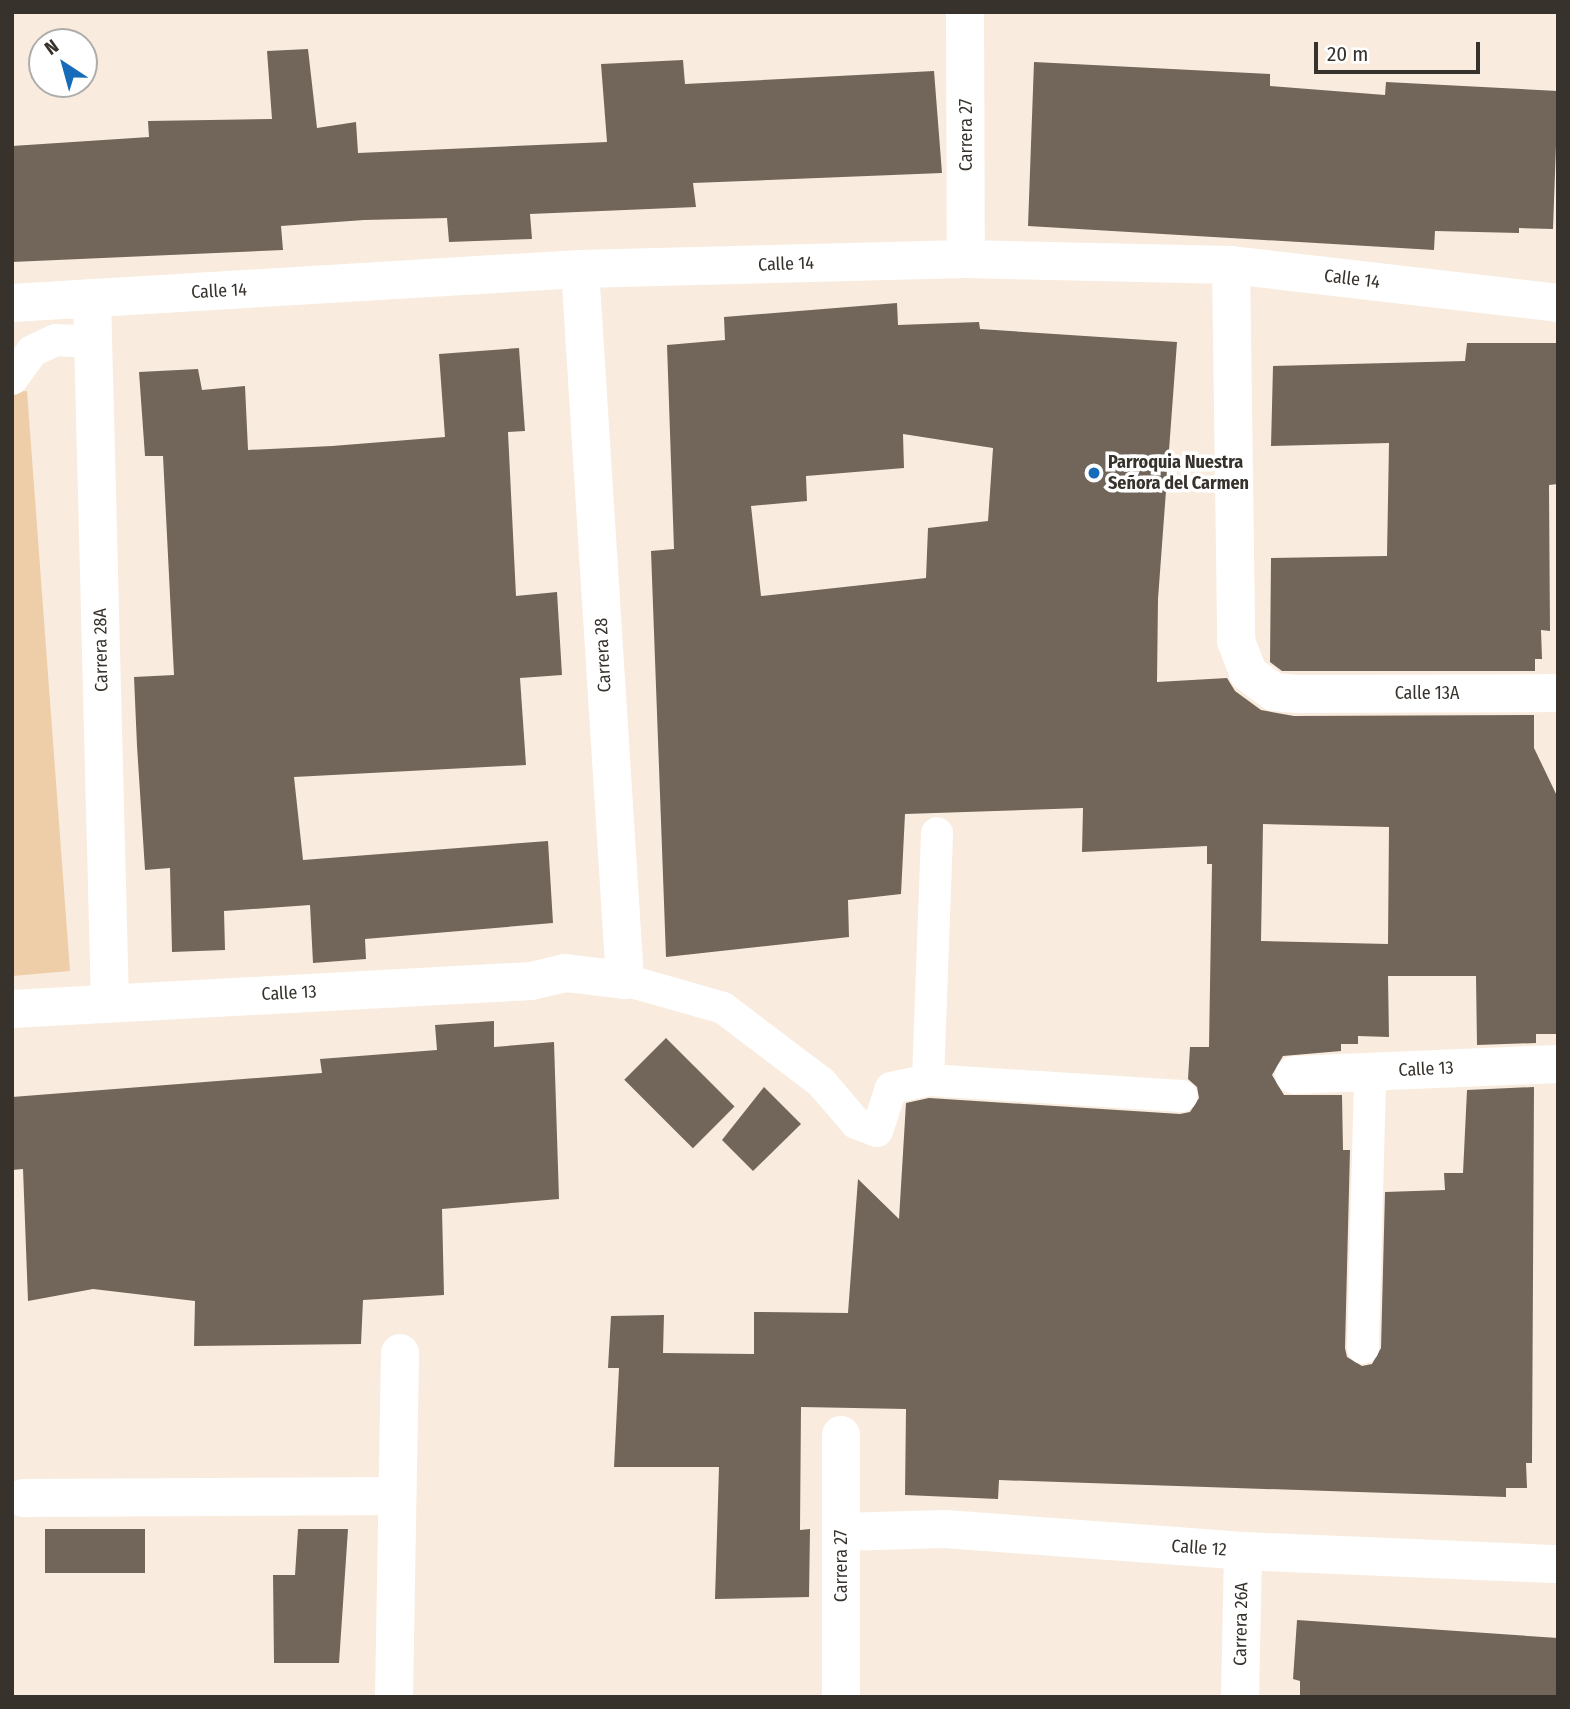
<!DOCTYPE html>
<meta charset="utf-8">
<style>
body{margin:0}
#map{position:relative;width:1570px;height:1709px;overflow:hidden;background:#f9ecde;font-family:"Fira Sans Condensed",sans-serif}
div>[style]{position:absolute}
[style*='--x']{left:calc(var(--x)*1px);top:calc(var(--y)*1px);width:calc(var(--w)*1px);rotate:calc(var(--a)*1deg)}
.green>*{inset:0;background:#eecea8}
.building>*{inset:0;background:#716659;transform-origin:0 0}
.lane>*{height:32px;margin:-16px;padding:0 16px;transform-origin:16px;border-radius:16px;background:#fff}
.street>*{height:38px;margin:-19px;padding:0 19px;transform-origin:19px;border-radius:19px;background:#fff}
.dots>*{width:19px;height:19px;translate:-50% -50%;box-sizing:border-box;border:4px solid #fff;border-radius:50%}
span{translate:-50% -50%;white-space:nowrap;text-align:center;line-height:1.15;-webkit-text-stroke:7px #fff;paint-order:stroke}
.street-label{font-size:18px;color:#37322c}
.poi-label{font-size:18px;color:#37322c;font-weight:700}
.left{translate:0 -50%;text-align:left}
.frame{position:absolute;inset:0;border:14px solid #37322c;pointer-events:none}
.north{position:absolute;left:28px;top:28px;width:70px;height:70px;box-sizing:border-box;background:#fff;border:2px solid #afadab;border-radius:50%;rotate:324deg;font-size:19px;font-weight:700;line-height:28px;text-align:center;color:#37322c}
.north::after{content:'';display:block;margin:auto;width:24px;height:32px;background:#166cb9;clip-path:polygon(50% 0,100% 100%,50% 72%,0 100%)}
.scale{position:absolute;left:1314px;top:42px;width:166px;height:32px;box-sizing:border-box;border:4px solid #37322c;border-top:0;padding-left:9px;font-size:21px;line-height:24px;white-space:nowrap;color:#37322c;-webkit-text-stroke:5px #fff;paint-order:stroke}
</style>
<div id="map">
<div class="green">
<div style="clip-path:polygon(27px 391px,70px 971px,12px 976px,12px 392px)"></div>
</div>
<div class="building">
<div style="clip-path:polygon(308px 49px,317px 128px,356px 122px,358px 153px,607px 142px,601px 64px,683px 60px,685px 84px,934px 71px,942px 173px,693px 183px,696px 207px,530px 214px,532px 239px,449px 242px,447px 218px,364px 220px,281px 226px,283px 250px,12px 262px,12px 146px,149px 137px,148px 121px,272px 119px,267px 51px)"></div>
<div style="clip-path:polygon(1034px 62px,1270px 74px,1270px 86px,1385px 95px,1386px 82px,1558px 91px,1553px 229px,1519px 228px,1519px 233px,1435px 231px,1434px 250px,1028px 226px)"></div>
<div style="clip-path:polygon(evenodd,897px 303px,898px 325px,979px 322px,980px 329px,1177px 342px,1158px 599px,1157px 682px,1227px 678px,1235px 691px,1261px 710px,1294px 716px,1534px 715px,1534px 748px,1558px 798px,1558px 1034px,1536px 1034px,1536px 1043px,1477px 1045px,1476px 976px,1388px 976px,1389px 1037px,1358px 1036px,1358px 1044px,1341px 1044px,1341px 1051px,1283px 1056px,1272px 1075px,1284px 1095px,1342px 1095px,1343px 1150px,1350px 1150px,1345px 1348px,1347px 1357px,1362px 1366px,1372px 1364px,1381px 1348px,1385px 1192px,1445px 1190px,1444px 1173px,1463px 1173px,1467px 1090px,1534px 1087px,1532px 1463px,1526px 1463px,1527px 1488px,1506px 1488px,1506px 1497px,999px 1480px,998px 1499px,905px 1495px,906px 1409px,801px 1407px,800px 1530px,810px 1529px,809px 1597px,715px 1599px,719px 1467px,614px 1467px,619px 1368px,608px 1368px,611px 1316px,664px 1315px,663px 1353px,754px 1354px,754px 1312px,848px 1313px,858px 1179px,899px 1219px,906px 1103px,929px 1098px,1180px 1114px,1190px 1112px,1199px 1098px,1197px 1087px,1188px 1079px,1190px 1047px,1209px 1047px,1212px 864px,1207px 864px,1207px 846px,1082px 852px,1083px 808px,905px 814px,901px 894px,848px 900px,849px 937px,666px 957px,651px 551px,674px 549px,667px 345px,725px 340px,724px 317px,897px 303px,903px 434px,993px 448px,988px 521px,928px 528px,926px 578px,761px 596px,751px 506px,807px 501px,806px 476px,904px 468px,903px 434px,897px 303px,1263px 824px,1389px 827px,1388px 944px,1261px 941px,1263px 824px)"></div>
<div style="clip-path:polygon(1467px 343px,1558px 343px,1558px 484px,1549px 485px,1550px 631px,1541px 630px,1542px 659px,1535px 659px,1535px 671px,1282px 671px,1270px 662px,1271px 558px,1387px 556px,1389px 443px,1271px 446px,1273px 366px,1465px 361px)"></div>
<div style="clip-path:polygon(519px 348px,525px 431px,508px 432px,516px 596px,557px 592px,562px 675px,520px 678px,526px 765px,294px 777px,303px 860px,548px 841px,553px 923px,365px 939px,366px 959px,313px 963px,310px 905px,224px 911px,225px 950px,172px 952px,170px 868px,145px 870px,137px 746px,134px 677px,174px 675px,163px 456px,145px 456px,139px 372px,198px 369px,202px 390px,245px 386px,248px 450px,332px 446px,445px 437px,439px 354px)"></div>
<div style="clip-path:polygon(494px 1021px,494px 1047px,554px 1042px,559px 1199px,442px 1209px,444px 1295px,363px 1300px,361px 1344px,194px 1346px,195px 1301px,93px 1289px,28px 1301px,23px 1169px,12px 1170px,12px 1097px,322px 1073px,320px 1059px,437px 1050px,435px 1025px)"></div>
<div style="left:666px;top:1038px;width:97px;height:59px;rotate:45deg"></div>
<div style="clip-path:polygon(764px 1087px,801px 1124px,753px 1171px,722px 1140px)"></div>
<div style="left:45px;top:1529px;width:100px;height:44px"></div>
<div style="clip-path:polygon(298px 1529px,348px 1529px,339px 1663px,274px 1663px,273px 1575px,295px 1575px)"></div>
<div style="clip-path:polygon(1297px 1620px,1558px 1638px,1558px 1697px,1300px 1697px,1300px 1681px,1293px 1679px)"></div>
</div>
<div class="lane">
<div style="--x:12;--y:379;--w:34;--a:-54"></div>
<div style="--x:32;--y:351;--w:26;--a:-25"></div>
<div style="--x:56;--y:340;--w:37;--a:3"></div>
<div style="--x:625;--y:980;--w:102;--a:15.9"></div>
<div style="--x:723;--y:1008;--w:123;--a:37.1"></div>
<div style="--x:821;--y:1082;--w:54;--a:49.5"></div>
<div style="--x:856;--y:1123;--w:22;--a:21"></div>
<div style="--x:877;--y:1131;--w:45;--a:-72"></div>
<div style="--x:891;--y:1088;--w:38;--a:-12"></div>
<div style="--x:928;--y:1080;--w:254;--a:3.6"></div>
<div style="--x:928;--y:1080;--w:247;--a:-87.9"></div>
<div style="--x:1363;--y:1348;--w:276;--a:-88.5"></div>
</div>
<div class="street">
<div style="--x:965;--y:12;--w:247;--a:89.8"></div>
<div style="--x:1231;--y:265;--w:376;--a:89.2"></div>
<div style="--x:1236;--y:641;--w:34;--a:69"></div>
<div style="--x:1248;--y:673;--w:32;--a:36"></div>
<div style="--x:1274;--y:692;--w:22;--a:5"></div>
<div style="--x:1296;--y:694;--w:262;--a:-0.2"></div>
<div style="--x:92;--y:298;--w:704;--a:88.54"></div>
<div style="--x:12;--y:303;--w:569;--a:-3.43"></div>
<div style="--x:580;--y:269;--w:386;--a:-1.5"></div>
<div style="--x:966;--y:259;--w:265;--a:1.3"></div>
<div style="--x:1231;--y:265;--w:329;--a:6.6"></div>
<div style="--x:12;--y:1009;--w:520;--a:-3.09"></div>
<div style="--x:531;--y:981;--w:35;--a:-13"></div>
<div style="--x:565;--y:973;--w:60;--a:6.7"></div>
<div style="--x:625;--y:980;--w:712;--a:-93.62"></div>
<div style="--x:1294;--y:1075;--w:264;--a:-2.4"></div>
<div style="--x:23;--y:1498;--w:374;--a:-0.3"></div>
<div style="--x:841;--y:1532;--w:104;--a:-1.7"></div>
<div style="--x:945;--y:1529;--w:299;--a:4.2"></div>
<div style="--x:1243;--y:1551;--w:315;--a:2.4"></div>
<div style="--x:394;--y:1697;--w:344;--a:-89"></div>
<div style="--x:841;--y:1697;--w:262;--a:-90"></div>
<div style="--x:1240;--y:1697;--w:146;--a:-88.8"></div>
</div>
<div class="dots">
<div style="left:1094px;top:473px;background:#166cb9"></div>
</div>
<div class="street-label">
<span style="left:966px;top:135px;rotate:-90deg">Carrera 27</span>
<span style="left:786px;top:264px;rotate:-2deg">Calle 14</span>
<span style="left:1352px;top:279px;rotate:7deg">Calle 14</span>
<span style="left:219px;top:291px;rotate:-3deg">Calle 14</span>
<span style="left:101px;top:650px;rotate:-91deg">Carrera 28A</span>
<span style="left:603px;top:655px;rotate:-93deg">Carrera 28</span>
<span style="left:1427px;top:693px">Calle 13A</span>
<span style="left:289px;top:993px;rotate:-3deg">Calle 13</span>
<span style="left:1426px;top:1069px;rotate:-3deg">Calle 13</span>
<span style="left:1199px;top:1548px;rotate:4deg">Calle 12</span>
<span style="left:841px;top:1566px;rotate:-90deg">Carrera 27</span>
<span style="left:1241px;top:1624px;rotate:-89deg">Carrera 26A</span>
</div>
<div class="poi-label">
<span class="left" style="left:1108px;top:473px">Parroquia Nuestra<br>Señora del Carmen</span>
</div>
<div class="frame"></div>
<div class="north">N</div>
<div class="scale">20 m</div>
</div>
